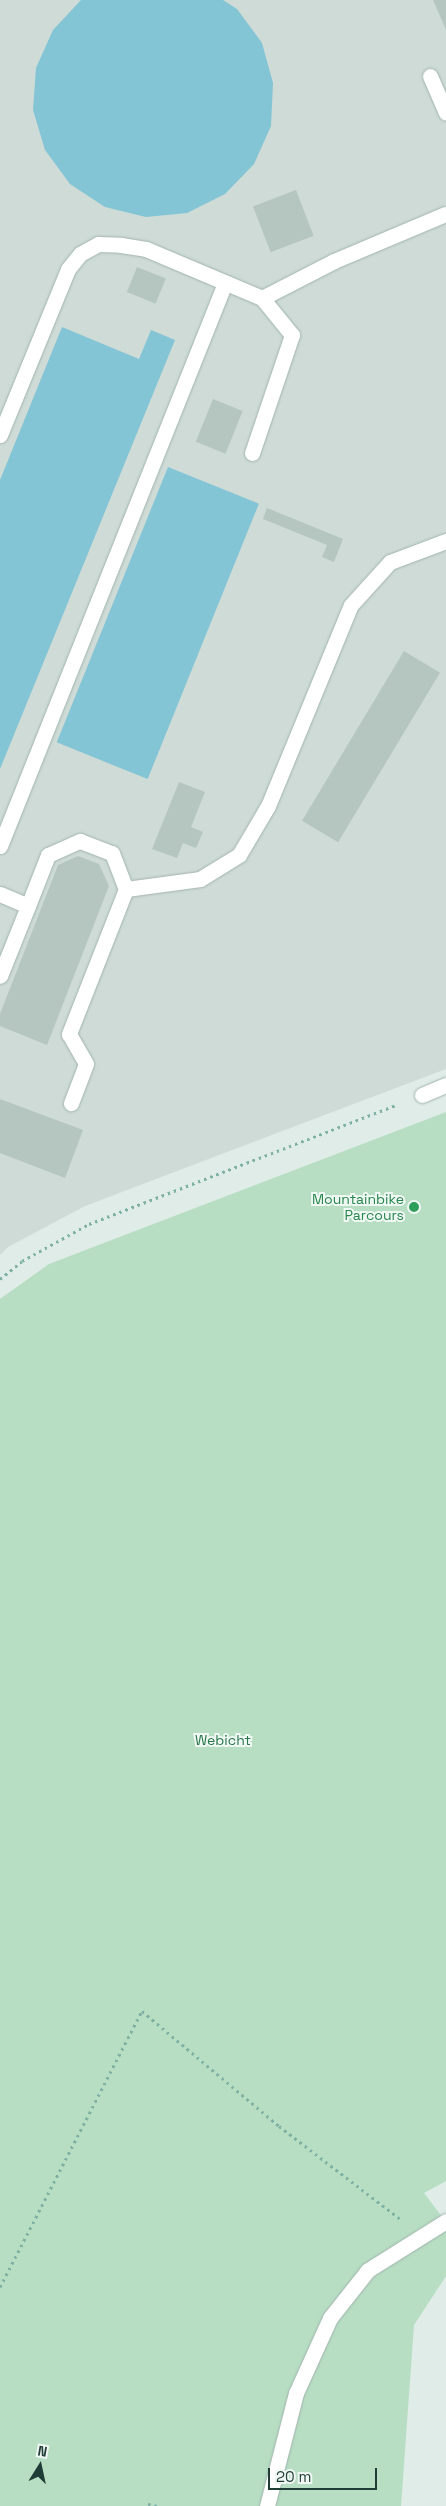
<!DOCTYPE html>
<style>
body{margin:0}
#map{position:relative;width:446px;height:2506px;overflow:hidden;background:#dfece7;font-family:"Space Grotesk",sans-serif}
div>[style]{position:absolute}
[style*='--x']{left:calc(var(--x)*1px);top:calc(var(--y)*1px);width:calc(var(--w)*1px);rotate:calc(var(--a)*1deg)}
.built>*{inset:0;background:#cedbd6}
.green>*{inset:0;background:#b7dec3}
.water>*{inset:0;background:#83c4d5;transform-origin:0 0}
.building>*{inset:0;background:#b5c6c0;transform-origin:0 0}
.path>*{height:3px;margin-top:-1.5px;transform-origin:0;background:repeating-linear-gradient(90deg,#7eb1a4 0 2.5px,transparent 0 6.5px)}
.roads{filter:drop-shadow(0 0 1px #a2b4ae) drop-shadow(0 0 1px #a2b4ae)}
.lane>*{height:15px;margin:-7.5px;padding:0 7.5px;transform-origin:7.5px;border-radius:7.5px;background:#fff}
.secondary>*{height:15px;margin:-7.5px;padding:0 7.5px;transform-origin:7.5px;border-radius:7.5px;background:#fff}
.dots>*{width:14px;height:14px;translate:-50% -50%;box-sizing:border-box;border:2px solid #f0f8f4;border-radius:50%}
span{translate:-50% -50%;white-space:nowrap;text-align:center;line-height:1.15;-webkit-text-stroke:4px #f0f8f4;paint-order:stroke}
.leisure-label{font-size:14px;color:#27864d}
.right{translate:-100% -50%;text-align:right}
.park-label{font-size:14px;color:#277649}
.north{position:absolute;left:15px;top:2441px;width:50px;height:50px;-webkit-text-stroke:4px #f0f8f4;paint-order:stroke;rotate:10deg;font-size:14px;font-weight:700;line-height:20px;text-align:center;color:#1f3d36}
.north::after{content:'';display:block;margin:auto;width:18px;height:22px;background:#1f3d36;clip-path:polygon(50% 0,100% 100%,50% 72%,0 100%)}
.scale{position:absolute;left:268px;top:2468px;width:109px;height:22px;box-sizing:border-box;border:2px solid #1f3d36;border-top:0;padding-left:6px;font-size:15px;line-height:18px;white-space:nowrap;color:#1f3d36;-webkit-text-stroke:4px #f0f8f4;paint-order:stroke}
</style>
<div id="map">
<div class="built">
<div style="clip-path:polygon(0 0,446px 0,446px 1069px,85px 1206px,8px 1247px,0 1255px)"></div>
</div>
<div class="green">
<div style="clip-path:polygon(446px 1112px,446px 2181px,424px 2193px,446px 2222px,446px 2276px,414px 2325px,401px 2506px,0 2506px,0 1299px,49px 1264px)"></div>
</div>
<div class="water">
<div style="clip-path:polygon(81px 0,223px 0,237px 9px,262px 43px,273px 83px,271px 126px,254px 164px,225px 194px,187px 213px,146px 217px,105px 207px,70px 184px,45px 150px,33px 110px,36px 68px,53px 30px)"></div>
<div style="clip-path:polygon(62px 327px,139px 359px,151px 330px,175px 340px,0 769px,0 480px)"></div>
<div style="left:168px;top:467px;width:98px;height:297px;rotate:22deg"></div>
</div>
<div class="building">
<div style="clip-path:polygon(433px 0,446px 0,446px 30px)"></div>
<div style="left:296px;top:190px;width:49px;height:46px;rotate:69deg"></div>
<div style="left:137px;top:267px;width:31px;height:27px;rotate:22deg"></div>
<div style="left:213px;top:399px;width:32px;height:46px;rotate:22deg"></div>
<div style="clip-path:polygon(267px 508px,343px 539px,334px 562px,322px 557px,327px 545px,263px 519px)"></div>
<div style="left:404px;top:651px;width:42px;height:198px;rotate:31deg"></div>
<div style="clip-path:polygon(179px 782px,205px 792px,191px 827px,203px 832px,196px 848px,183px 843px,177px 858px,152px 849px)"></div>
<div style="clip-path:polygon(78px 856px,99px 864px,109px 886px,47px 1045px,0 1026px,0 1014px,58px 865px)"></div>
<div style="clip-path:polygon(0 1099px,83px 1130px,65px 1178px,0 1153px)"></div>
</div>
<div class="path">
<div style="--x:0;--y:1279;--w:28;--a:-39"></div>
<div style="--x:22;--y:1261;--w:77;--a:-28.9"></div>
<div style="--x:89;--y:1224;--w:331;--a:-21.2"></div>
<div style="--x:0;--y:2287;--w:310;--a:-62.8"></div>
<div style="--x:142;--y:2011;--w:179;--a:40"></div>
<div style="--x:279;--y:2126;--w:153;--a:37.5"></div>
<div style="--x:148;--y:2504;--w:10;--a:11"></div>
</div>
<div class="roads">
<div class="lane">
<div style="--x:430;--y:76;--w:40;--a:66.6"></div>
<div style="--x:0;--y:435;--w:179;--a:-67.7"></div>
<div style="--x:68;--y:269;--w:19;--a:-51"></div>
<div style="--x:80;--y:254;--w:21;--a:-29"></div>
<div style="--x:98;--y:244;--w:23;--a:2"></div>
<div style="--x:121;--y:245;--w:25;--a:9"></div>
<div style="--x:146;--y:249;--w:126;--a:22.9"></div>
<div style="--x:262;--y:298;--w:81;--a:-27.2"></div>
<div style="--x:334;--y:261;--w:121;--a:-22.9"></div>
<div style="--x:252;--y:453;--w:125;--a:-71.3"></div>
<div style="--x:292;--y:335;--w:48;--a:-129"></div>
<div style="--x:0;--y:846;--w:606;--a:-68.22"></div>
<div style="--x:126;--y:889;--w:75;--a:-7.7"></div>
<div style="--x:200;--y:879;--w:46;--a:-31.6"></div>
<div style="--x:239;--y:855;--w:57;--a:-59.4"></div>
<div style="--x:268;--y:806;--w:217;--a:-67.6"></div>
<div style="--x:351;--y:605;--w:58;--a:-47.8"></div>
<div style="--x:390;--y:562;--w:60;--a:-20.6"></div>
<div style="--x:0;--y:894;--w:30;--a:23"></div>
<div style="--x:28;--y:906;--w:75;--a:111.8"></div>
<div style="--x:28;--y:906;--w:55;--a:-68.6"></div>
<div style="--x:48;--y:855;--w:35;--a:-24"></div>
<div style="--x:80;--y:841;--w:34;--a:21"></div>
<div style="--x:112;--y:853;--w:39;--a:69"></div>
<div style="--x:126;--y:889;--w:156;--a:111.5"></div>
<div style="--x:69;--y:1034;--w:34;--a:60"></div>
<div style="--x:86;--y:1064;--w:42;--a:111"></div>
<div style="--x:422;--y:1095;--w:26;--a:-23"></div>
</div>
<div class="secondary">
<div style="--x:267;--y:2506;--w:117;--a:-75.6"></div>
<div style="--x:296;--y:2393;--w:82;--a:-65.6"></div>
<div style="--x:330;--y:2318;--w:61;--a:-51.6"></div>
<div style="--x:368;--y:2270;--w:92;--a:-32.1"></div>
</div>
</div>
<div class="dots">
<div style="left:414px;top:1207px;background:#2e9e5b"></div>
</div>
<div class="leisure-label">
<span class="right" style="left:404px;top:1207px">Mountainbike<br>Parcours</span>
</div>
<div class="park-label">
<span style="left:223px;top:1740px">Webicht</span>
</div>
<div class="north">N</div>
<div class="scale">20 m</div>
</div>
